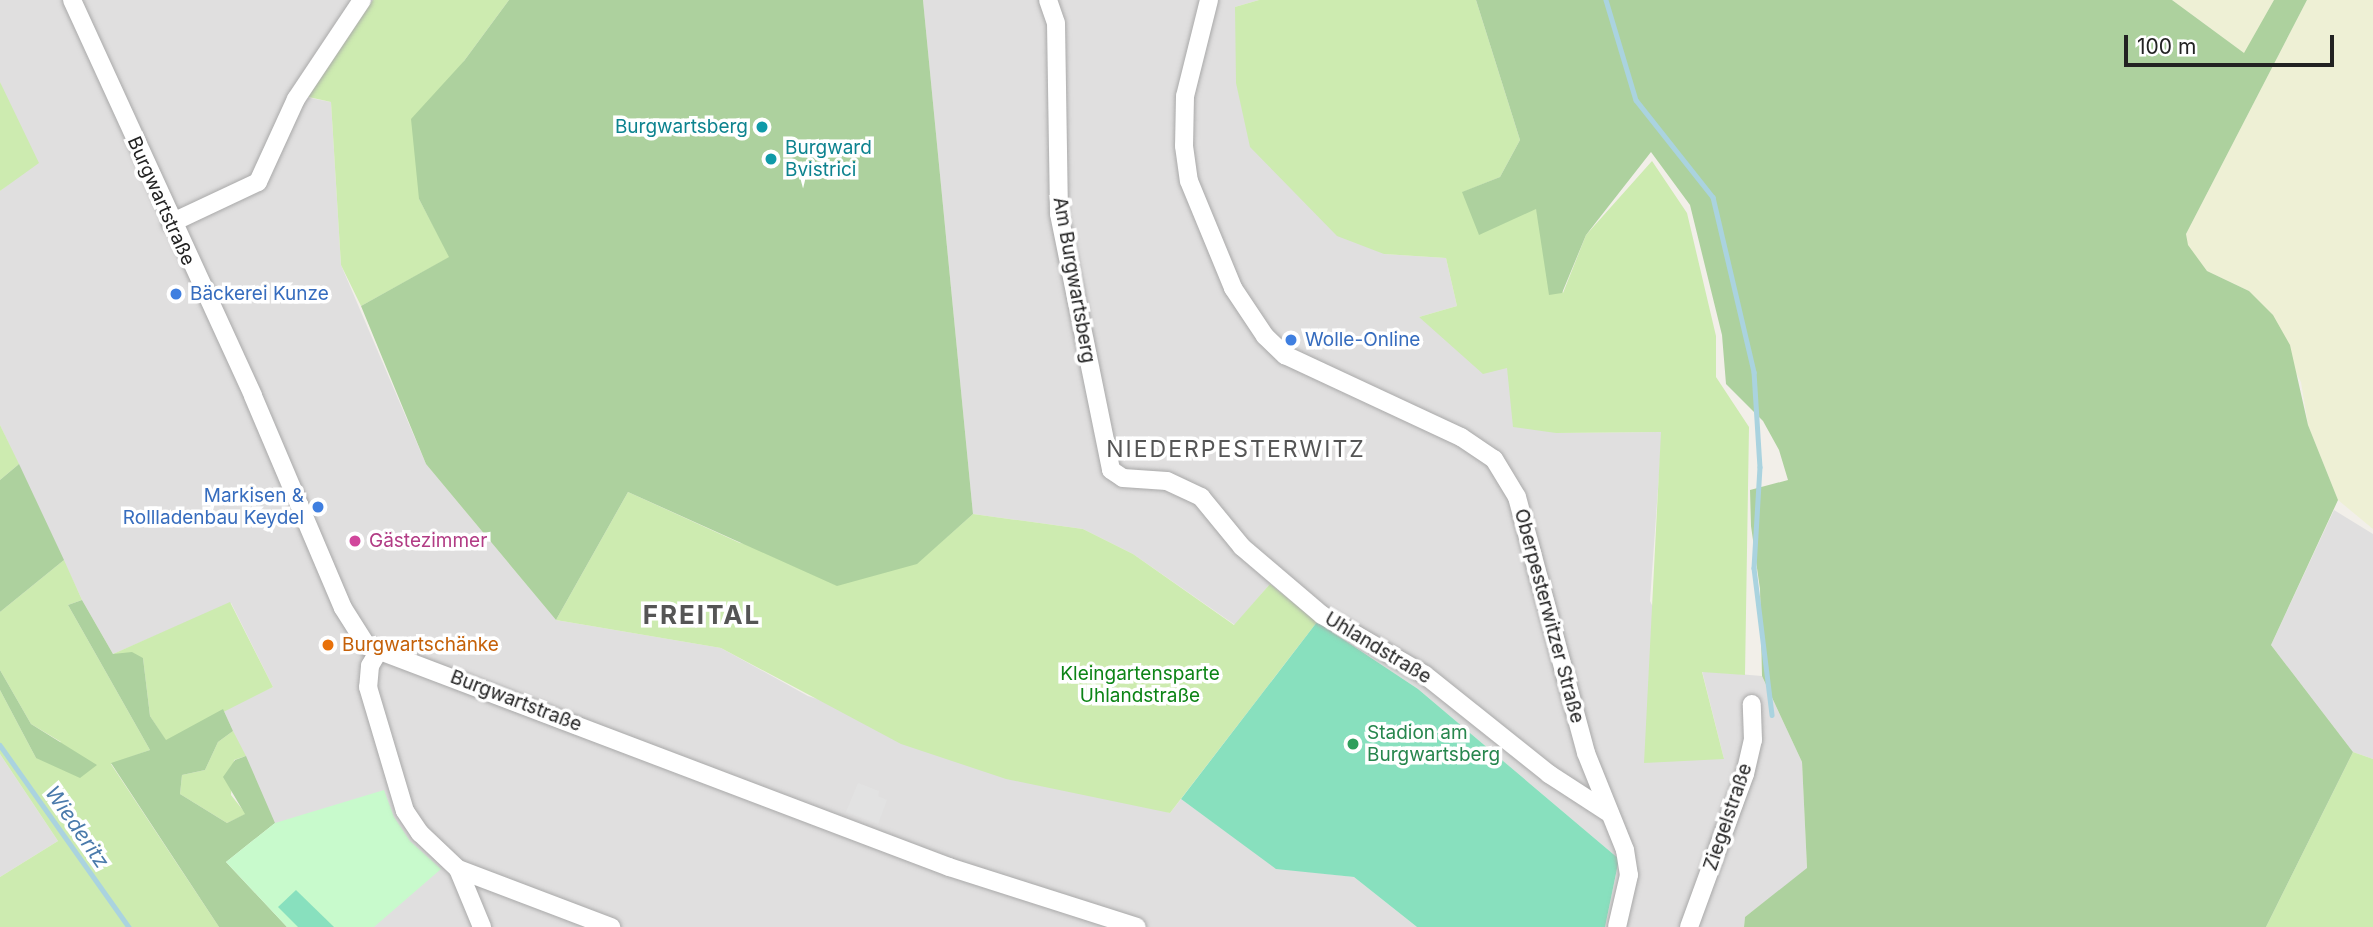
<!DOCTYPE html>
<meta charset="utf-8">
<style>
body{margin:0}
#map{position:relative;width:2373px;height:927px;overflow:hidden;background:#f2efe9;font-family:Inter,sans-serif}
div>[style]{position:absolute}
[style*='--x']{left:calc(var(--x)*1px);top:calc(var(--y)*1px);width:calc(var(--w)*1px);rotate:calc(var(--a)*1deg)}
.residential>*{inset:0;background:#e0dfdf}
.farmland>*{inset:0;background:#eef0d5}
.grass>*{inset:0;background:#cdebb0}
.forest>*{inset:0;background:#add19e}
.park>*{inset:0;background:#c8facc}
.pitch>*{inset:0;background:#88e0be}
.parking>*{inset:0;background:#e2e2e2}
.stream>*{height:4.5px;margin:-2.25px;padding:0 2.25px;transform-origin:2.25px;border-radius:2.25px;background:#aad3df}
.roads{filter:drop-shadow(0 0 2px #a9a9a9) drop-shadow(0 0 2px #a9a9a9)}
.minor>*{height:18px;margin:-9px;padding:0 9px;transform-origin:9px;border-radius:9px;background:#fff}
.dots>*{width:19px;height:19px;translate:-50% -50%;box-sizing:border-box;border:4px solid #fff;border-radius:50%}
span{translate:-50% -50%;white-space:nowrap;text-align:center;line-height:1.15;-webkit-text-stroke:7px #fff;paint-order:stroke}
.culture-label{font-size:19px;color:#0d838f}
.right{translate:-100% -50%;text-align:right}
.left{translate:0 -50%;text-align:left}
.street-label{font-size:19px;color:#222}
.shop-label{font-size:19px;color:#366cbe}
.hotel-label{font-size:19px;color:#b23c85}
.food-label{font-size:19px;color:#c56008}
.park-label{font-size:19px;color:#0c8416}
.leisure-label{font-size:19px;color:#27864d}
.water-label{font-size:21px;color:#4a7aab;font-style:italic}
.quarter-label{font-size:23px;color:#555;letter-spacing:2px}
.district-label{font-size:26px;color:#555;font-weight:700;letter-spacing:2px}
.scale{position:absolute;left:2124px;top:35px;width:210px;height:32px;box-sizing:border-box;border:4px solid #222;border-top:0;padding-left:9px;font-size:21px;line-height:24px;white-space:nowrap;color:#222;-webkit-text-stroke:5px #fff;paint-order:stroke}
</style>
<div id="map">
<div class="residential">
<div style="clip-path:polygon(0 0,373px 0,305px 97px,331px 102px,341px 265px,426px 464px,556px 620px,721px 648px,808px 696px,1170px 813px,1181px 799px,1276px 868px,1354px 877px,1417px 927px,287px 927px,274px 823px,223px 709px,273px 687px,231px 603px,113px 654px,82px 600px,0 425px,0 191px,25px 171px,0 82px)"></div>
<div style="clip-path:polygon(923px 0,1259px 0,1235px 7px,1384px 254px,1446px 258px,1457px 306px,1419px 317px,1507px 368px,1556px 433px,1662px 432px,1650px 601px,1724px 759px,1702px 671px,1762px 676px,1802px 762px,1807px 869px,1745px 917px,1744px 927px,1605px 927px,1619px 859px,1418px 689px,1317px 622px,1270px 584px,1235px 625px,1133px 554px,1083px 529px,973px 514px)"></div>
<div style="clip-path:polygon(2334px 510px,2373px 534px,2373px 759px,2353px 752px,2271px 645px)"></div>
<div style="clip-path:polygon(0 754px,58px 841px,0 877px)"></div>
</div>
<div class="farmland">
<div style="clip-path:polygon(2172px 0,2274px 0,2245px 54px)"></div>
<div style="clip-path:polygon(2307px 0,2373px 0,2373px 529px,2338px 500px,2308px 425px,2301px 382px,2249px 291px,2207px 271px,2187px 245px,2186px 234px)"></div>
</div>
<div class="grass">
<div style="clip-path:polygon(373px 0,509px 0,464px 61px,419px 199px,450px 257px,361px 306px,341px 265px,331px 102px,304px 96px)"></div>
<div style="clip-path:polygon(1259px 0,1476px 0,1520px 140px,1500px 177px,1463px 192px,1536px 208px,1563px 293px,1586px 235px,1652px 161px,1687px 213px,1716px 336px,1716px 377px,1749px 427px,1745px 675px,1702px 672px,1724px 759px,1644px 763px,1661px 432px,1556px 433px,1513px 427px,1507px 368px,1483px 374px,1419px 317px,1457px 306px,1446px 258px,1384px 254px,1337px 236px,1250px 147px,1236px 83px,1235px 7px)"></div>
<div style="clip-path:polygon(0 82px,39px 163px,0 191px)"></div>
<div style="clip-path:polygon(0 425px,19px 464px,0 480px)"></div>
<div style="clip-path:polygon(628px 492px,740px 543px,916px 564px,973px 514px,1083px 529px,1133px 554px,1234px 625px,1270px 584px,1317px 622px,1170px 813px,1006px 779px,901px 744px,721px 648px,556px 620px)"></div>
<div style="clip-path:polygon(64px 560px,82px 600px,68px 605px,150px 750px,111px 764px,219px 927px,0 927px,0 877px,58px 841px,0 754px,0 690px,36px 758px,61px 742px,31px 724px,0 670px,0 612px)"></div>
<div style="clip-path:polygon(230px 602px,273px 687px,166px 741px,150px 716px,143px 658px,113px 654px)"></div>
<div style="clip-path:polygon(233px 731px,246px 756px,234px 760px,231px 795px,246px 814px,227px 823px,180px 794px,182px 775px,205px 770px,218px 742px)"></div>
<div style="clip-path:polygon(2353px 752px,2373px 759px,2373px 927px,2266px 927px)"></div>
</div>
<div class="forest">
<div style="clip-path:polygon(509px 0,923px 0,973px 514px,917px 564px,837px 586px,628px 492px,556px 620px,426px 464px,361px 306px,449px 257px,419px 199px,411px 119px,464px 61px)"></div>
<div style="clip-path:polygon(1476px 0,2172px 0,2244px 53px,2274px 0,2307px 0,2186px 234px,2188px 245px,2207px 271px,2249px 291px,2273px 315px,2290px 345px,2308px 425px,2338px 500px,2271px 645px,2353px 752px,2266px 927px,1744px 927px,1745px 917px,1807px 868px,1802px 762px,1762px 676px,1760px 589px,1751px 526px,1750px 490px,1788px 480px,1779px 450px,1763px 421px,1726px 384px,1722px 335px,1690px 205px,1651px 152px,1586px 235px,1562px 293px,1549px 295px,1536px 209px,1479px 235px,1462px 192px,1500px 177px,1520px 140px)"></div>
<div style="clip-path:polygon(19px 464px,64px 560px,0 612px,0 480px)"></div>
<div style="clip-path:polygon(82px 600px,113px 654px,132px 652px,143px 658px,150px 716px,166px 740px,223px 709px,233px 731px,218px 742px,205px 770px,182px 775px,180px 794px,227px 823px,245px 814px,223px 777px,235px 760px,246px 756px,275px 823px,226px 862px,287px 927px,219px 927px,111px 763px,150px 750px,68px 605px)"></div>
<div style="clip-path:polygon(0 670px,31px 724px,97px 765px,80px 778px,36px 758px,0 690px)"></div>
</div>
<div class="park">
<div style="clip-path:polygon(384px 790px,394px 817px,410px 841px,441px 869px,374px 927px,287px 927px,226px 862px,275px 823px)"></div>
</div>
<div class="pitch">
<div style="clip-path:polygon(1317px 622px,1418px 689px,1619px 859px,1605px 927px,1417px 927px,1354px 877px,1276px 869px,1181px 799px)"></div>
<div style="clip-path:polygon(296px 890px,334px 927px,298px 927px,278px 907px)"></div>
</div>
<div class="parking">
<div style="clip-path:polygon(858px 783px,879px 791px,878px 796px,887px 800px,878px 824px,846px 812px)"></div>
</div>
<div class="stream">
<div style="--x:1606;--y:0;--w:104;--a:73.3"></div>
<div style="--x:1636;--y:100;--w:124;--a:51.6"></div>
<div style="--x:1713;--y:197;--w:180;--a:76.8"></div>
<div style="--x:1754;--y:372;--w:95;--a:86.4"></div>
<div style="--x:1760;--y:467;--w:101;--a:93.4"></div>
<div style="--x:1754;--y:568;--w:148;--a:83"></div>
<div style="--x:0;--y:745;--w:223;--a:54.7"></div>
</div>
<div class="roads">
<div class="minor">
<div style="--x:72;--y:0;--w:435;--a:65.4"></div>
<div style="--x:253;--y:396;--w:230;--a:67"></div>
<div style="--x:343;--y:608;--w:45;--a:57.7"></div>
<div style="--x:367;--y:646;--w:623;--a:20.79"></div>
<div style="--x:949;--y:867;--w:197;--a:17.7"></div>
<div style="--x:1048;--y:0;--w:24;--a:71"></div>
<div style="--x:1056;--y:23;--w:191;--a:89.1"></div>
<div style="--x:1059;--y:214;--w:261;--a:78.5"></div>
<div style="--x:1111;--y:470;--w:14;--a:34"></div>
<div style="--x:1123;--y:478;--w:44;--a:3.9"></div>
<div style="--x:1167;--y:481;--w:38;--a:25"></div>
<div style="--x:1201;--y:497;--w:65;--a:50.6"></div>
<div style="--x:1242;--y:547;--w:105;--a:40.4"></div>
<div style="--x:1322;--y:615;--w:119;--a:30.2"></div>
<div style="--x:1425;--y:675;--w:159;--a:38.6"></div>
<div style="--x:1549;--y:774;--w:72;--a:33"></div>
<div style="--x:1209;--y:0;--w:99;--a:104"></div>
<div style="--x:1185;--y:96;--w:50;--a:91.1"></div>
<div style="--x:1184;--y:146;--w:35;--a:82"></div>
<div style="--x:1189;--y:181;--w:116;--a:67.6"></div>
<div style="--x:1233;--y:288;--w:58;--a:56.3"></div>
<div style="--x:1265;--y:336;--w:28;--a:44"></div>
<div style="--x:1285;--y:355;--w:194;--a:25"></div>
<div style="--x:1461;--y:437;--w:40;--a:34"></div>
<div style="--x:1494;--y:459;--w:44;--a:58.8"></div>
<div style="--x:1517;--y:497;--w:265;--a:74.9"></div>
<div style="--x:1586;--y:753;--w:105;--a:68.1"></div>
<div style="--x:1625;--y:850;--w:25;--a:81"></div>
<div style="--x:1629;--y:875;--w:53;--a:103"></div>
<div style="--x:171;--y:223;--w:96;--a:-25.2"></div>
<div style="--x:258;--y:182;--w:91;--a:-65.4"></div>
<div style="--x:296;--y:99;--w:119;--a:-56.3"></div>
<div style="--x:378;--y:652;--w:16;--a:120"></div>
<div style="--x:370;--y:666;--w:21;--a:95"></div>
<div style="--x:368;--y:687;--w:129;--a:73.4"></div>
<div style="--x:405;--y:811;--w:27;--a:56"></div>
<div style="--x:420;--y:833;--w:52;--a:43.5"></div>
<div style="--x:458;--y:869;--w:63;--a:67.5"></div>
<div style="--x:458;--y:869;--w:164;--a:20.8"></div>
<div style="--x:1689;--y:927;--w:163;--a:-69.9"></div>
<div style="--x:1745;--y:774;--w:35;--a:-77"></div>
<div style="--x:1753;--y:740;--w:36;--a:-92"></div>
</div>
</div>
<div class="dots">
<div style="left:762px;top:127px;background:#0f9aa8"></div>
<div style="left:771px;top:159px;background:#0f9aa8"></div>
<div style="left:176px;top:294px;background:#3f7fe0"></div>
<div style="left:1291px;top:340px;background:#3f7fe0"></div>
<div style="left:318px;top:507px;background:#3f7fe0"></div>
<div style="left:355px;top:541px;background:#d1479c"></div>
<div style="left:328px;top:645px;background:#e8710a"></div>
<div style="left:1353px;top:744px;background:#2e9e5b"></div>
</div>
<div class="culture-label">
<span class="right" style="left:748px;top:127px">Burgwartsberg</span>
<span class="left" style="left:785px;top:159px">Burgward<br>Bvistrici</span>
</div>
<div class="street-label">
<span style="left:161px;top:201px;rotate:66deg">Burgwartstraße</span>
<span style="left:1074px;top:280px;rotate:80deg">Am Burgwartsberg</span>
<span style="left:1549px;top:616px;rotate:75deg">Oberpesterwitzer Straße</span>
<span style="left:1378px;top:648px;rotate:31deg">Uhlandstraße</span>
<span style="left:516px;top:701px;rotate:21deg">Burgwartstraße</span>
<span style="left:1728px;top:817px;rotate:-71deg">Ziegelstraße</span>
</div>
<div class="shop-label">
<span class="left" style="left:190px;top:294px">Bäckerei Kunze</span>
<span class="left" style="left:1305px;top:340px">Wolle-Online</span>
<span class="right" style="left:304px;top:507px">Markisen &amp;<br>Rollladenbau Keydel</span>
</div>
<div class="hotel-label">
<span class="left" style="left:369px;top:541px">Gästezimmer</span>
</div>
<div class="food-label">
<span class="left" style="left:342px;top:645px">Burgwartschänke</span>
</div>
<div class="park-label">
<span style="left:1140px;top:685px">Kleingartensparte<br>Uhlandstraße</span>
</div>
<div class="leisure-label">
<span class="left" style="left:1367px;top:744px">Stadion am<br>Burgwartsberg</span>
</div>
<div class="water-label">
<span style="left:77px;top:827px;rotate:55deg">Wiederitz</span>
</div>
<div class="quarter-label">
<span style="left:1236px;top:449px">NIEDERPESTERWITZ</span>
</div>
<div class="district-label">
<span style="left:702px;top:615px">FREITAL</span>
</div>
<div class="scale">100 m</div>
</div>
